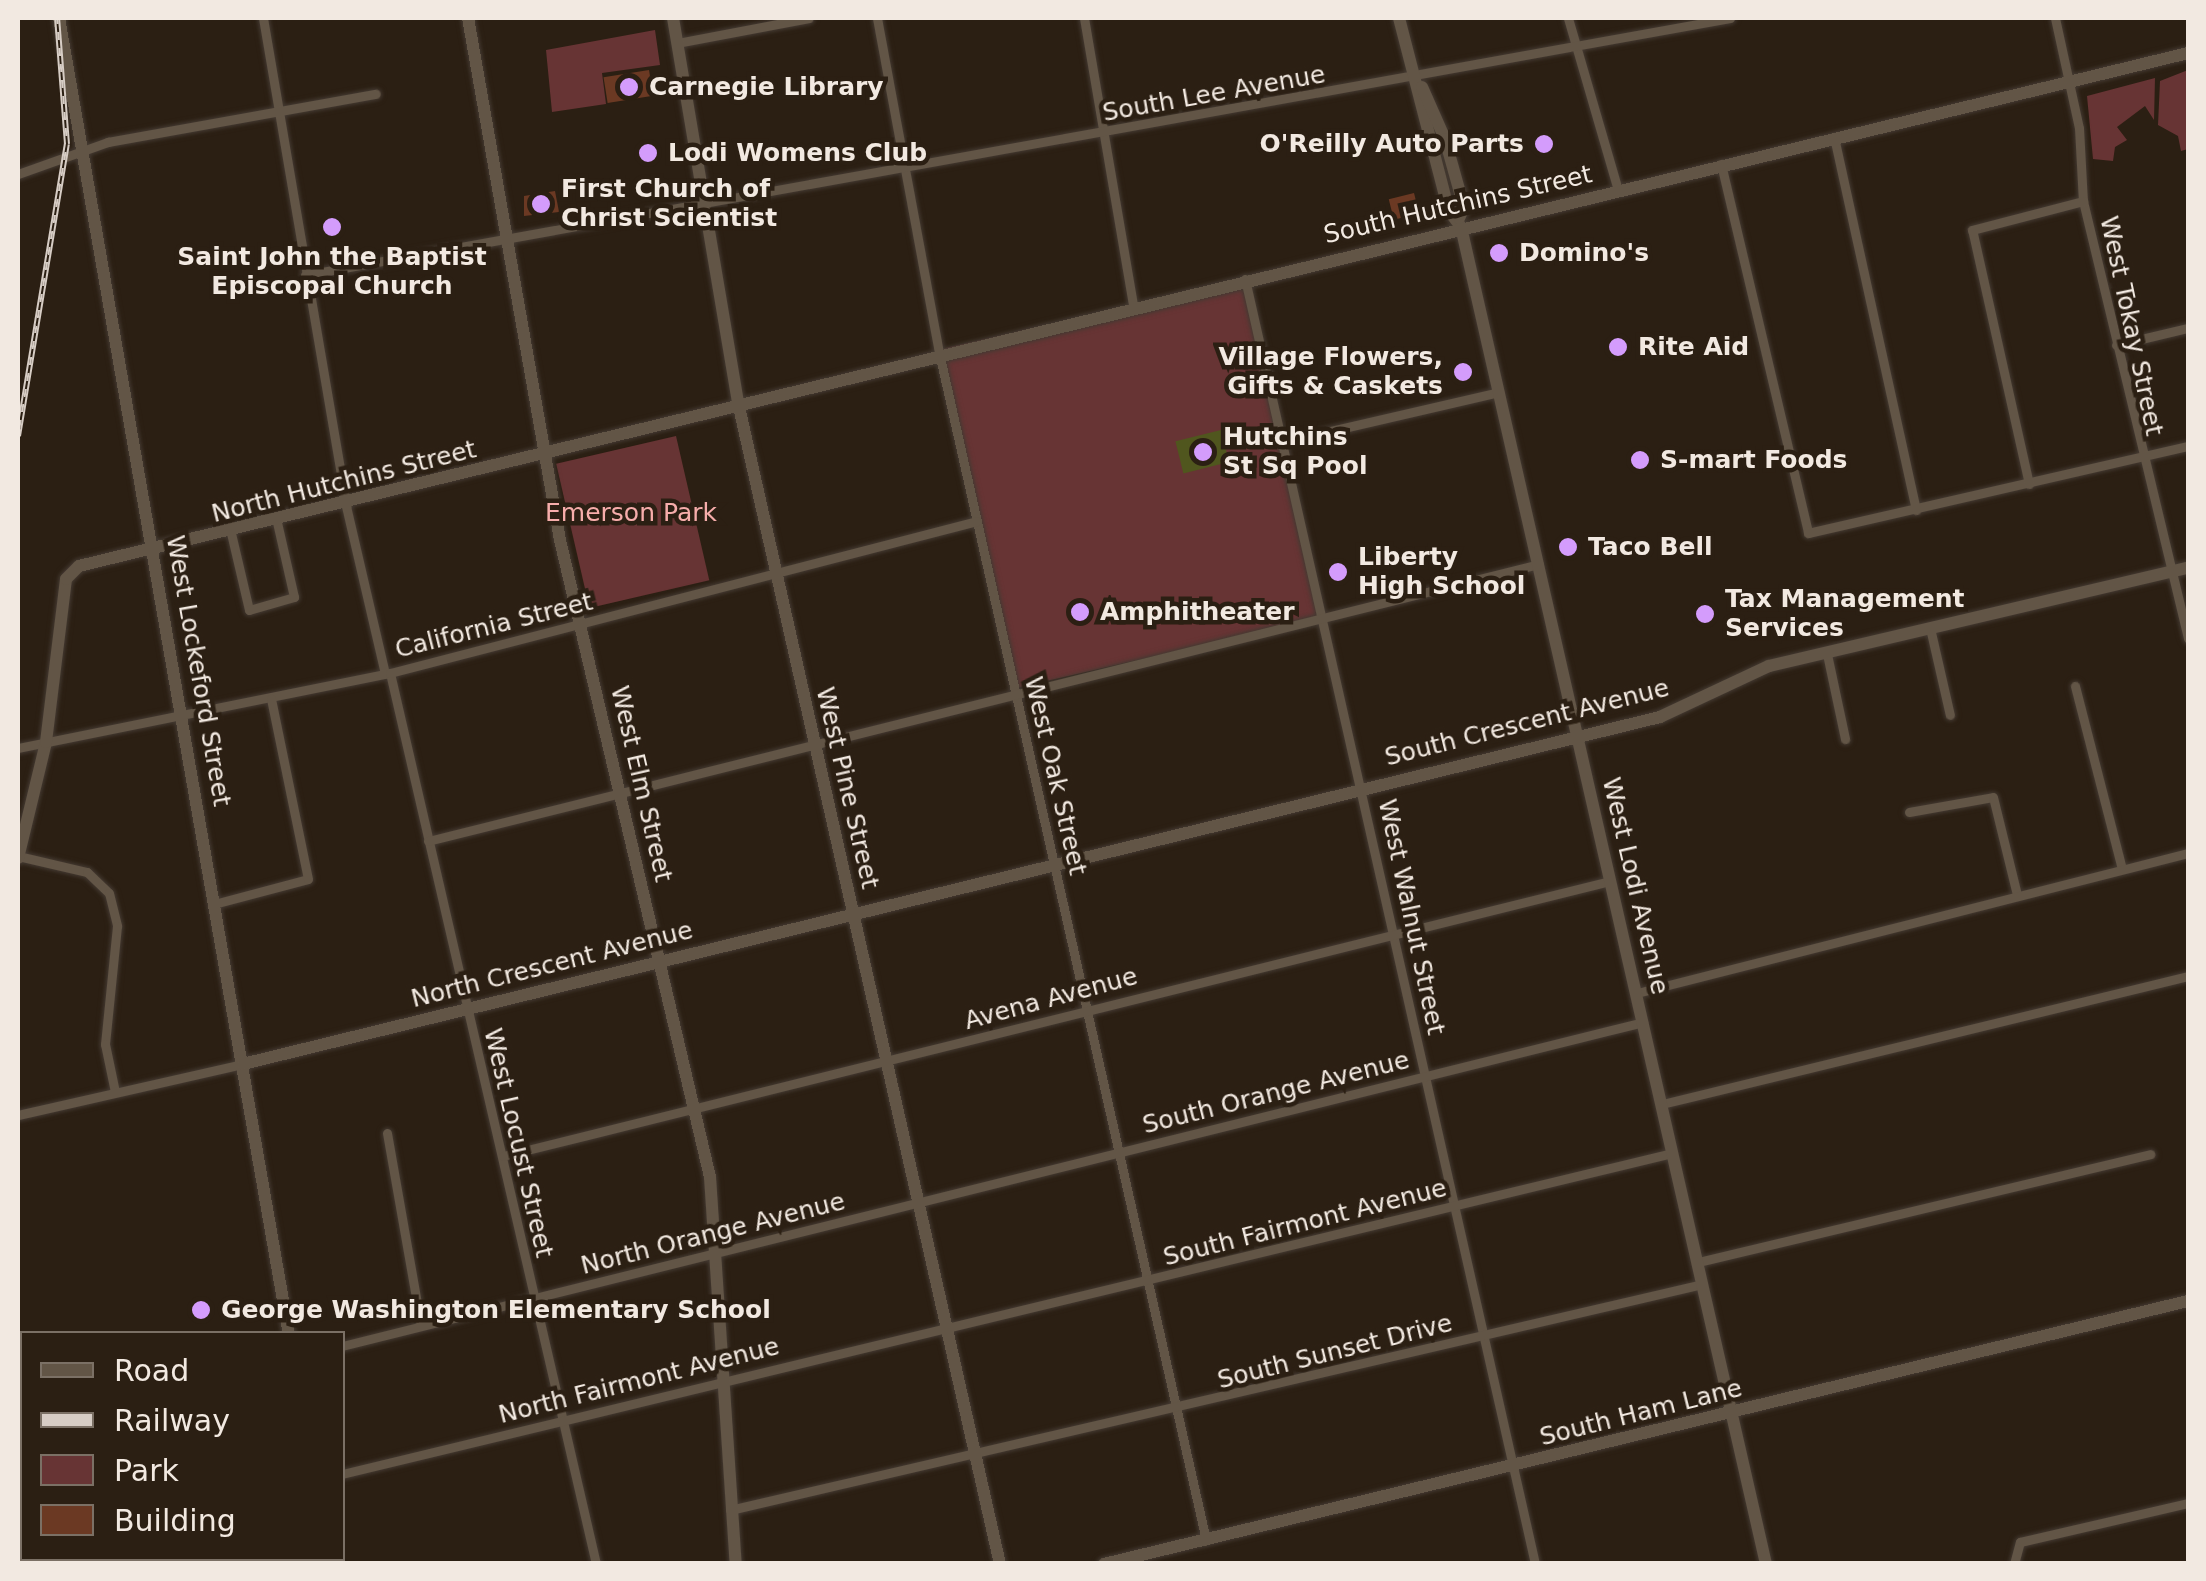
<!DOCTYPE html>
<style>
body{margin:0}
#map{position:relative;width:2206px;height:1581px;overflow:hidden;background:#2b1f13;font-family:"DejaVu Sans",sans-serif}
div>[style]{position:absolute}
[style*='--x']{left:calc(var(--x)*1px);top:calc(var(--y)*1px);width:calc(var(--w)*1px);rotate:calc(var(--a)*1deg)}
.green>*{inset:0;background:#673434;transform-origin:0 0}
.water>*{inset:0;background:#50561e;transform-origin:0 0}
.building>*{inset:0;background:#6b3923;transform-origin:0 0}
.roads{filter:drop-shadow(0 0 2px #443a32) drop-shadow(0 0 2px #443a32)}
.street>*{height:9px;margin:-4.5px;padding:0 4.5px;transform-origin:4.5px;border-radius:4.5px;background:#625546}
.secondary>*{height:12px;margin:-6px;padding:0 6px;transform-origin:6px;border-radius:6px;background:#625546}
.rail>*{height:6px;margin-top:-3px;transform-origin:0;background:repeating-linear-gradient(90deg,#2b1f13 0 8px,#d7cdc5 0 16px);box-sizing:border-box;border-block:2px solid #d7cdc5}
.dots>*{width:28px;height:28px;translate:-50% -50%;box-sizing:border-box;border:5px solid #2b1f13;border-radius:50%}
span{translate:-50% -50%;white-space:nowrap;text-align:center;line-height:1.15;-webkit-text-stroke:9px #2b1f13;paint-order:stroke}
.poi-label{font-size:25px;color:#f2e9e1;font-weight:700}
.left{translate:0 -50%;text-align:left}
.right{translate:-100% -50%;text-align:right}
.street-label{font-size:25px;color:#f2e9e1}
.park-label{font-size:25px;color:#f6adab}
.frame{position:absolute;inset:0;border:20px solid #f2e9e1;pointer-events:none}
.legend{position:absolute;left:20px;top:1331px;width:325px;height:230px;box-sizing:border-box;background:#2b1f13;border:2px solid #7b7065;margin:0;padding:12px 18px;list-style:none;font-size:30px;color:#f2e9e1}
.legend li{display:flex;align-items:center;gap:20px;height:50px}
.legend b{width:50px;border:2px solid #7b7065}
</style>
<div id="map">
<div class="green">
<div style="clip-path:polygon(655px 30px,660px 65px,602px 73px,606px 104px,552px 112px,546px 50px)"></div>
<div style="clip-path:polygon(2188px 70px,2188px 149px,2181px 151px,2178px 136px,2158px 125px,2160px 81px)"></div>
<div style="clip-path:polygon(2155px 78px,2154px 120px,2145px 106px,2117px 127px,2127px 140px,2115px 147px,2113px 161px,2093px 159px,2087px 96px)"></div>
<div style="left:1245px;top:279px;width:347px;height:315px;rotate:77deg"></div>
<div style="left:676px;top:436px;width:148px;height:123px;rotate:77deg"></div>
</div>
<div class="water">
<div style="left:1221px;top:430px;width:33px;height:47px;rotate:76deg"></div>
</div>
<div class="building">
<div style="left:649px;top:70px;width:26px;height:46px;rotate:81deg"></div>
<div style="clip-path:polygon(555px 191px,559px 212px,524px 216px,524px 196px)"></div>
<div style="left:1414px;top:193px;width:21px;height:26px;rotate:76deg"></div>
</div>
<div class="roads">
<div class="street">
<div style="--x:263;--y:18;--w:495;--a:80.3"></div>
<div style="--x:346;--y:506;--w:172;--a:76.9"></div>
<div style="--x:877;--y:18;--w:345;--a:79.5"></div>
<div style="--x:940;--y:357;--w:1213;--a:77.33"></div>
<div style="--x:1084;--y:18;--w:295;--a:80.3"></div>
<div style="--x:1568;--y:18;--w:179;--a:73.8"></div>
<div style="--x:2055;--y:18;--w:113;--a:77.7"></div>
<div style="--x:2079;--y:128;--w:73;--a:86.9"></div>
<div style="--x:2083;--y:201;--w:450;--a:76.5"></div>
<div style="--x:677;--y:43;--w:134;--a:-10.7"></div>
<div style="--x:1834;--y:137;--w:382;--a:77.6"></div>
<div style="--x:1721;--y:164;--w:379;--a:76.7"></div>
<div style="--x:1808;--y:533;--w:390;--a:-12.9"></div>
<div style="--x:18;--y:174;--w:96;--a:-19.6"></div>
<div style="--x:108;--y:142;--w:272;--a:-10.2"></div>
<div style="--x:305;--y:275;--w:1448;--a:-10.22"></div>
<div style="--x:1245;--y:279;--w:1317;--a:77.28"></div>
<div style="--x:2116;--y:345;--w:74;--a:-13.3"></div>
<div style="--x:1283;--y:442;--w:222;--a:-13"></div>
<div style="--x:2029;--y:484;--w:260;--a:-102.6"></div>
<div style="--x:1972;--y:230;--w:115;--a:-14.6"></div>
<div style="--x:231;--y:533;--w:79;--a:76.8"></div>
<div style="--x:249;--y:610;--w:47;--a:-16.1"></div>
<div style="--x:294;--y:597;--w:77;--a:-102.8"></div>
<div style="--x:1930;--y:628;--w:89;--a:77.1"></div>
<div style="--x:1827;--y:654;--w:87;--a:78"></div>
<div style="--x:390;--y:673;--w:915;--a:76.98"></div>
<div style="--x:2075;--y:686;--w:189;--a:75.6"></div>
<div style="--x:18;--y:748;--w:379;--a:-11.4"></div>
<div style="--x:390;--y:673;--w:606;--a:-14.52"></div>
<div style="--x:1909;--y:812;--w:85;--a:-10.1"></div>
<div style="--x:1993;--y:797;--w:101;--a:76.2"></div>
<div style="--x:428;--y:841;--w:1145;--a:-14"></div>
<div style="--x:18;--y:856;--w:71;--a:13.1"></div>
<div style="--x:87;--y:872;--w:30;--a:44"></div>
<div style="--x:109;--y:893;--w:34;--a:76"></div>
<div style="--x:117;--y:926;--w:119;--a:95.8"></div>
<div style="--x:105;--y:1044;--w:49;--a:78.2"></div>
<div style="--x:214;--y:904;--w:97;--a:-14.9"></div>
<div style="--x:308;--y:879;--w:184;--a:-101.6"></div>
<div style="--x:1637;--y:993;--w:569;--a:-14.26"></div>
<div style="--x:1662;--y:1104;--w:541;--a:-13.68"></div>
<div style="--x:18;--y:1115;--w:231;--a:-12.8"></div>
<div style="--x:387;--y:1133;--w:195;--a:80"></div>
<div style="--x:503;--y:1156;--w:1141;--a:-13.95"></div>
<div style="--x:1698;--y:1262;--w:465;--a:-13.4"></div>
<div style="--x:342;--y:1346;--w:1341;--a:-13.98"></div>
<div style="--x:342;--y:1474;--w:1368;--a:-13.57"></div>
<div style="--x:730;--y:1510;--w:999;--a:-13.08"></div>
<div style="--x:196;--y:1558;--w:6;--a:81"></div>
<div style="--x:39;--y:1564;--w:22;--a:-16"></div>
<div style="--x:2014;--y:1564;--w:23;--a:-75"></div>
<div style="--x:2020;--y:1542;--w:172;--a:-13.1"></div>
</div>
<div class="secondary">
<div style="--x:59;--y:18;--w:1336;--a:80.09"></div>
<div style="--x:468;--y:18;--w:530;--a:80"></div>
<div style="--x:560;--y:540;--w:654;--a:76.75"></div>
<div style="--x:710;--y:1177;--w:388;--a:86.2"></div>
<div style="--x:673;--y:18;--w:395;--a:80.4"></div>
<div style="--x:739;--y:407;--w:1186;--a:77.29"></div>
<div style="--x:1399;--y:18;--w:199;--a:75.5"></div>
<div style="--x:1449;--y:211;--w:20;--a:53"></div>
<div style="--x:1461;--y:227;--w:1371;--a:77.15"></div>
<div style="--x:1422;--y:87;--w:57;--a:66.1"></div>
<div style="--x:1445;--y:139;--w:71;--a:74.4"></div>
<div style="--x:1464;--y:207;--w:12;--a:114"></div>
<div style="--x:18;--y:858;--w:119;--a:-76.4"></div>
<div style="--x:46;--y:742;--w:164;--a:-83"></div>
<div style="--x:66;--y:579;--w:18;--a:-45"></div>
<div style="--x:79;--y:566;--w:2170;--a:-13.67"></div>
<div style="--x:243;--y:1064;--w:1459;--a:-13.76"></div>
<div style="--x:1660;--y:717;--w:120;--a:-25.1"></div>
<div style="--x:1769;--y:666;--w:430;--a:-13.2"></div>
<div style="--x:326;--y:1558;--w:6;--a:81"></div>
<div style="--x:1104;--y:1564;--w:1115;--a:-13.64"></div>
</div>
</div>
<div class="rail">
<div style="--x:18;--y:436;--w:296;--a:-80.5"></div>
<div style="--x:67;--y:144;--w:126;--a:-94.5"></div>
</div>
<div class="dots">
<div style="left:629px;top:87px;background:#d49cfc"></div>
<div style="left:1544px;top:144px;background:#d49cfc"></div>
<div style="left:648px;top:153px;background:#d49cfc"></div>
<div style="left:541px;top:204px;background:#d49cfc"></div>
<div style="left:332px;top:227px;background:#d49cfc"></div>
<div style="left:1499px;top:253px;background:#d49cfc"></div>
<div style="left:1618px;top:347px;background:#d49cfc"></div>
<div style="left:1463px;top:372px;background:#d49cfc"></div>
<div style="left:1203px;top:452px;background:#d49cfc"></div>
<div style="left:1640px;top:460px;background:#d49cfc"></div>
<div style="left:1568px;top:547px;background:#d49cfc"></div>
<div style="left:1338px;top:572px;background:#d49cfc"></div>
<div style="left:1080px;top:612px;background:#d49cfc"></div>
<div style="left:1705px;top:614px;background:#d49cfc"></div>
<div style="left:201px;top:1310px;background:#d49cfc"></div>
</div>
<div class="poi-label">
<span class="left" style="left:649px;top:87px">Carnegie Library</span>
<span class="right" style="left:1524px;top:144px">O'Reilly Auto Parts</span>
<span class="left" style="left:668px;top:153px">Lodi Womens Club</span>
<span class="left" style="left:561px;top:204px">First Church of<br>Christ Scientist</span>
<span class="left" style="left:1519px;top:253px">Domino's</span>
<span style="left:332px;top:272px">Saint John the Baptist<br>Episcopal Church</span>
<span class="left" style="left:1638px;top:347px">Rite Aid</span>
<span class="right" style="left:1443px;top:372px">Village Flowers,<br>Gifts &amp; Caskets</span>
<span class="left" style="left:1223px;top:452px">Hutchins<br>St Sq Pool</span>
<span class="left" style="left:1660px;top:460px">S-mart Foods</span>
<span class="left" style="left:1588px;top:547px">Taco Bell</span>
<span class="left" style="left:1358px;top:572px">Liberty<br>High School</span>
<span class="left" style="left:1725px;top:614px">Tax Management<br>Services</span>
<span class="left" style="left:1100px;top:612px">Amphitheater</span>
<span class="left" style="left:221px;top:1310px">George Washington Elementary School</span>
</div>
<div class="street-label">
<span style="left:1214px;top:94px;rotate:-10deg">South Lee Avenue</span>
<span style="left:1458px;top:205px;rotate:-13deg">South Hutchins Street</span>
<span style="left:2131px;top:326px;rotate:78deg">West Tokay Street</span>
<span style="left:344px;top:482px;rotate:-14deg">North Hutchins Street</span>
<span style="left:494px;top:626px;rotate:-14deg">California Street</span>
<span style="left:198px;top:671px;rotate:80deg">West Lockeford Street</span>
<span style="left:1527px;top:723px;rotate:-14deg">South Crescent Avenue</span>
<span style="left:1055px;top:776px;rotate:77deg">West Oak Street</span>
<span style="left:641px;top:784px;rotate:77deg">West Elm Street</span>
<span style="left:847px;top:788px;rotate:77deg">West Pine Street</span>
<span style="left:1635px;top:886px;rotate:77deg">West Lodi Avenue</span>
<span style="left:1411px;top:917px;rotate:78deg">West Walnut Street</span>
<span style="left:552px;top:965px;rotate:-14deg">North Crescent Avenue</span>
<span style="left:1051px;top:999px;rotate:-15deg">Avena Avenue</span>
<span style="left:1276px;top:1093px;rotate:-14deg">South Orange Avenue</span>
<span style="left:518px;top:1143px;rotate:77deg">West Locust Street</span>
<span style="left:1305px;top:1223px;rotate:-14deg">South Fairmont Avenue</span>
<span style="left:713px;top:1234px;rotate:-14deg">North Orange Avenue</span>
<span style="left:1335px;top:1352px;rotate:-14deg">South Sunset Drive</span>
<span style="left:639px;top:1381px;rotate:-14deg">North Fairmont Avenue</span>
<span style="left:1641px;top:1413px;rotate:-14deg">South Ham Lane</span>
</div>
<div class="park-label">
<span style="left:631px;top:513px">Emerson Park</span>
</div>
<div class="frame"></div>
<ul class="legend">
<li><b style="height:12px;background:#625546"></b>Road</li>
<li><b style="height:12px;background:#d7cdc5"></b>Railway</li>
<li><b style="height:28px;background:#673434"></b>Park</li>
<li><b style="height:28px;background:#6b3923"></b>Building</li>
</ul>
</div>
